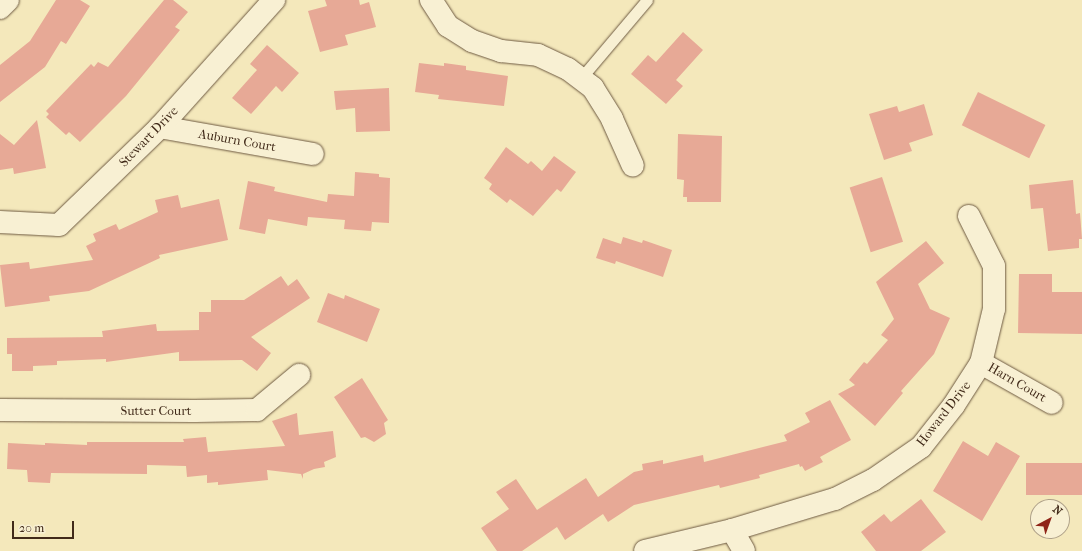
<!DOCTYPE html>
<style>
body{margin:0}
#map{position:relative;width:1082px;height:551px;overflow:hidden;background:#f4e8bb;font-family:"IM FELL French Canon",serif}
div>[style]{position:absolute}
[style*='--x']{left:calc(var(--x)*1px);top:calc(var(--y)*1px);width:calc(var(--w)*1px);rotate:calc(var(--a)*1deg)}
.building>*{inset:0;background:#e7a996;transform-origin:0 0}
.roads{filter:drop-shadow(0 0 1px #6e5a42) drop-shadow(0 0 1px #6e5a42)}
.service>*{height:11px;margin:-5.5px;padding:0 5.5px;transform-origin:5.5px;border-radius:5.5px;background:#f8f0d3}
.minor>*{height:22px;margin:-11px;padding:0 11px;transform-origin:11px;border-radius:11px;background:#f8f0d3}
span{translate:-50% -50%;white-space:nowrap;text-align:center;line-height:1.15;-webkit-text-stroke:3px #f8f0d3;paint-order:stroke}
.street-label{font-size:13px;color:#412a19}
.north{position:absolute;left:1030px;top:499px;width:40px;height:40px;box-sizing:border-box;background:#f8f0d3;border:1px solid #afa189;border-radius:50%;rotate:41deg;font-size:11px;font-weight:700;line-height:16px;text-align:center;color:#412a19}
.north::after{content:'';display:block;margin:auto;width:14px;height:18px;background:#8f2418;clip-path:polygon(50% 0,100% 100%,50% 72%,0 100%)}
.scale{position:absolute;left:12px;top:521px;width:62px;height:18px;box-sizing:border-box;border:2px solid #412a19;border-top:0;padding-left:5px;font-size:12px;line-height:14px;white-space:nowrap;color:#412a19;-webkit-text-stroke:3px #f8f0d3;paint-order:stroke}
</style>
<div id="map">
<div class="building">
<div style="clip-path:polygon(56px 0,80px 0,90px 6px,66px 44px,61px 41px,45px 67px,0 102px,0 65px,30px 41px)"></div>
<div style="clip-path:polygon(164px 0,173px 0,188px 12px,175px 27px,180px 30px,126px 96px,80px 142px,69px 132px,66px 135px,46px 117px,49px 114px,46px 111px,91px 64px,94px 67px,98px 62px,108px 67px)"></div>
<div style="clip-path:polygon(325px 0,359px 0,360px 5px,369px 2px,376px 27px,345px 35px,348px 45px,320px 52px,308px 11px,327px 6px)"></div>
<div style="clip-path:polygon(683px 32px,703px 50px,676px 80px,683px 86px,666px 104px,631px 74px,648px 55px,656px 62px)"></div>
<div style="clip-path:polygon(267px 45px,299px 73px,282px 92px,276px 86px,251px 114px,232px 98px,257px 70px,250px 64px)"></div>
<div style="clip-path:polygon(419px 63px,444px 66px,444px 63px,466px 66px,466px 70px,508px 76px,504px 106px,438px 99px,439px 95px,415px 92px)"></div>
<div style="clip-path:polygon(389px 88px,390px 131px,356px 132px,355px 108px,336px 110px,334px 91px)"></div>
<div style="left:978px;top:92px;width:75px;height:37px;rotate:26deg"></div>
<div style="clip-path:polygon(924px 104px,933px 135px,909px 143px,912px 151px,884px 160px,869px 114px,897px 106px,899px 112px)"></div>
<div style="clip-path:polygon(37px 120px,46px 168px,14px 174px,13px 168px,0 170px,0 134px,14px 145px)"></div>
<div style="clip-path:polygon(678px 134px,722px 136px,721px 202px,687px 202px,687px 197px,683px 197px,684px 180px,677px 179px)"></div>
<div style="clip-path:polygon(506px 147px,528px 164px,531px 161px,542px 171px,554px 156px,576px 172px,561px 192px,557px 189px,533px 216px,510px 199px,507px 203px,489px 189px,492px 184px,484px 178px)"></div>
<div style="clip-path:polygon(355px 172px,379px 174px,379px 177px,390px 178px,389px 223px,372px 222px,371px 231px,344px 229px,345px 220px,308px 217px,307px 226px,268px 219px,265px 234px,239px 229px,248px 181px,275px 187px,274px 191px,327px 202px,328px 194px,354px 196px)"></div>
<div style="left:882px;top:177px;width:68px;height:34px;rotate:72deg"></div>
<div style="clip-path:polygon(1073px 180px,1076px 214px,1080px 213px,1082px 239px,1079px 239px,1079px 248px,1048px 251px,1043px 208px,1031px 209px,1029px 185px)"></div>
<div style="clip-path:polygon(178px 195px,181px 208px,219px 199px,228px 240px,159px 255px,160px 258px,89px 291px,49px 296px,50px 301px,5px 307px,0 265px,29px 262px,30px 269px,93px 260px,86px 246px,96px 241px,93px 234px,116px 224px,119px 230px,158px 212px,155px 200px)"></div>
<div style="clip-path:polygon(623px 237px,642px 243px,643px 240px,672px 250px,663px 277px,616px 261px,615px 264px,596px 258px,603px 238px,621px 244px)"></div>
<div style="clip-path:polygon(926px 241px,944px 263px,918px 284px,930px 309px,950px 318px,934px 354px,901px 391px,903px 393px,875px 426px,838px 394px,855px 385px,849px 380px,864px 362px,867px 364px,888px 340px,881px 335px,894px 319px,876px 282px)"></div>
<div style="clip-path:polygon(1019px 274px,1052px 274px,1052px 292px,1082px 292px,1082px 334px,1018px 333px)"></div>
<div style="clip-path:polygon(281px 276px,288px 286px,297px 279px,310px 298px,251px 337px,271px 353px,257px 371px,242px 360px,179px 361px,179px 352px,106px 362px,106px 359px,57px 361px,57px 365px,33px 366px,33px 371px,12px 371px,12px 354px,7px 354px,7px 338px,103px 337px,102px 331px,156px 324px,157px 331px,199px 330px,199px 312px,211px 312px,211px 300px,244px 300px)"></div>
<div style="clip-path:polygon(328px 293px,344px 299px,345px 295px,380px 309px,367px 342px,317px 322px)"></div>
<div style="clip-path:polygon(362px 378px,388px 420px,384px 423px,386px 434px,374px 442px,365px 437px,361px 438px,334px 397px)"></div>
<div style="clip-path:polygon(830px 400px,851px 440px,820px 457px,823px 462px,805px 471px,802px 466px,800px 467px,799px 464px,759px 475px,760px 478px,720px 488px,719px 485px,634px 505px,608px 522px,603px 514px,565px 540px,557px 527px,522px 551px,497px 551px,481px 528px,509px 509px,496px 492px,516px 479px,537px 510px,586px 478px,598px 497px,634px 472px,643px 470px,642px 464px,663px 460px,663px 464px,703px 455px,704px 462px,787px 441px,784px 435px,810px 422px,805px 413px)"></div>
<div style="clip-path:polygon(297px 413px,299px 435px,333px 431px,336px 457px,324px 462px,325px 467px,314px 469px,303px 474px,303px 479px,301px 474px,267px 470px,268px 480px,218px 485px,218px 482px,207px 483px,207px 475px,187px 477px,186px 466px,147px 465px,147px 474px,51px 473px,50px 483px,28px 482px,27px 470px,7px 469px,8px 443px,45px 445px,45px 443px,87px 445px,87px 442px,184px 442px,183px 439px,206px 437px,208px 452px,285px 446px,272px 421px)"></div>
<div style="clip-path:polygon(963px 441px,988px 456px,996px 442px,1020px 456px,982px 521px,933px 491px)"></div>
<div style="left:1082px;top:463px;width:32px;height:56px;rotate:90deg"></div>
<div style="clip-path:polygon(921px 499px,946px 532px,921px 551px,876px 551px,861px 532px,884px 514px,891px 522px)"></div>
</div>
<div class="roads">
<div class="service">
<div style="--x:581;--y:78;--w:102;--a:-49.8"></div>
</div>
<div class="minor">
<div style="--x:431;--y:0;--w:31;--a:57"></div>
<div style="--x:448;--y:26;--w:28;--a:32"></div>
<div style="--x:472;--y:41;--w:31;--a:19"></div>
<div style="--x:501;--y:51;--w:37;--a:6"></div>
<div style="--x:538;--y:55;--w:33;--a:25"></div>
<div style="--x:568;--y:69;--w:31;--a:37"></div>
<div style="--x:593;--y:88;--w:36;--a:58"></div>
<div style="--x:612;--y:119;--w:51;--a:65.9"></div>
<div style="--x:0;--y:8;--w:11;--a:-45"></div>
<div style="--x:160;--y:127;--w:155;--a:10"></div>
<div style="--x:0;--y:222;--w:59;--a:2.9"></div>
<div style="--x:59;--y:225;--w:141;--a:-44.1"></div>
<div style="--x:160;--y:127;--w:171;--a:-48.1"></div>
<div style="--x:981;--y:363;--w:81;--a:29.4"></div>
<div style="--x:0;--y:410;--w:195;--a:0.3"></div>
<div style="--x:195;--y:411;--w:62;--a:-0.9"></div>
<div style="--x:257;--y:410;--w:55;--a:-39.8"></div>
<div style="--x:732;--y:530;--w:24;--a:60"></div>
<div style="--x:645;--y:551;--w:89;--a:-13.6"></div>
<div style="--x:732;--y:530;--w:108;--a:-16.8"></div>
<div style="--x:835;--y:499;--w:42;--a:-26.6"></div>
<div style="--x:873;--y:480;--w:58;--a:-34.5"></div>
<div style="--x:921;--y:447;--w:53;--a:-51.8"></div>
<div style="--x:954;--y:405;--w:50;--a:-57.3"></div>
<div style="--x:981;--y:363;--w:56;--a:-76.5"></div>
<div style="--x:994;--y:309;--w:43;--a:-90"></div>
<div style="--x:994;--y:266;--w:56;--a:-116.6"></div>
</div>
</div>
<div class="street-label">
<span style="left:149px;top:137px;rotate:-46deg">Stewart Drive</span>
<span style="left:237px;top:141px;rotate:10deg">Auburn Court</span>
<span style="left:1017px;top:383px;rotate:30deg">Harn Court</span>
<span style="left:156px;top:411px">Sutter Court</span>
<span style="left:944px;top:414px;rotate:-52deg">Howard Drive</span>
</div>
<div class="north">N</div>
<div class="scale">20 m</div>
</div>
